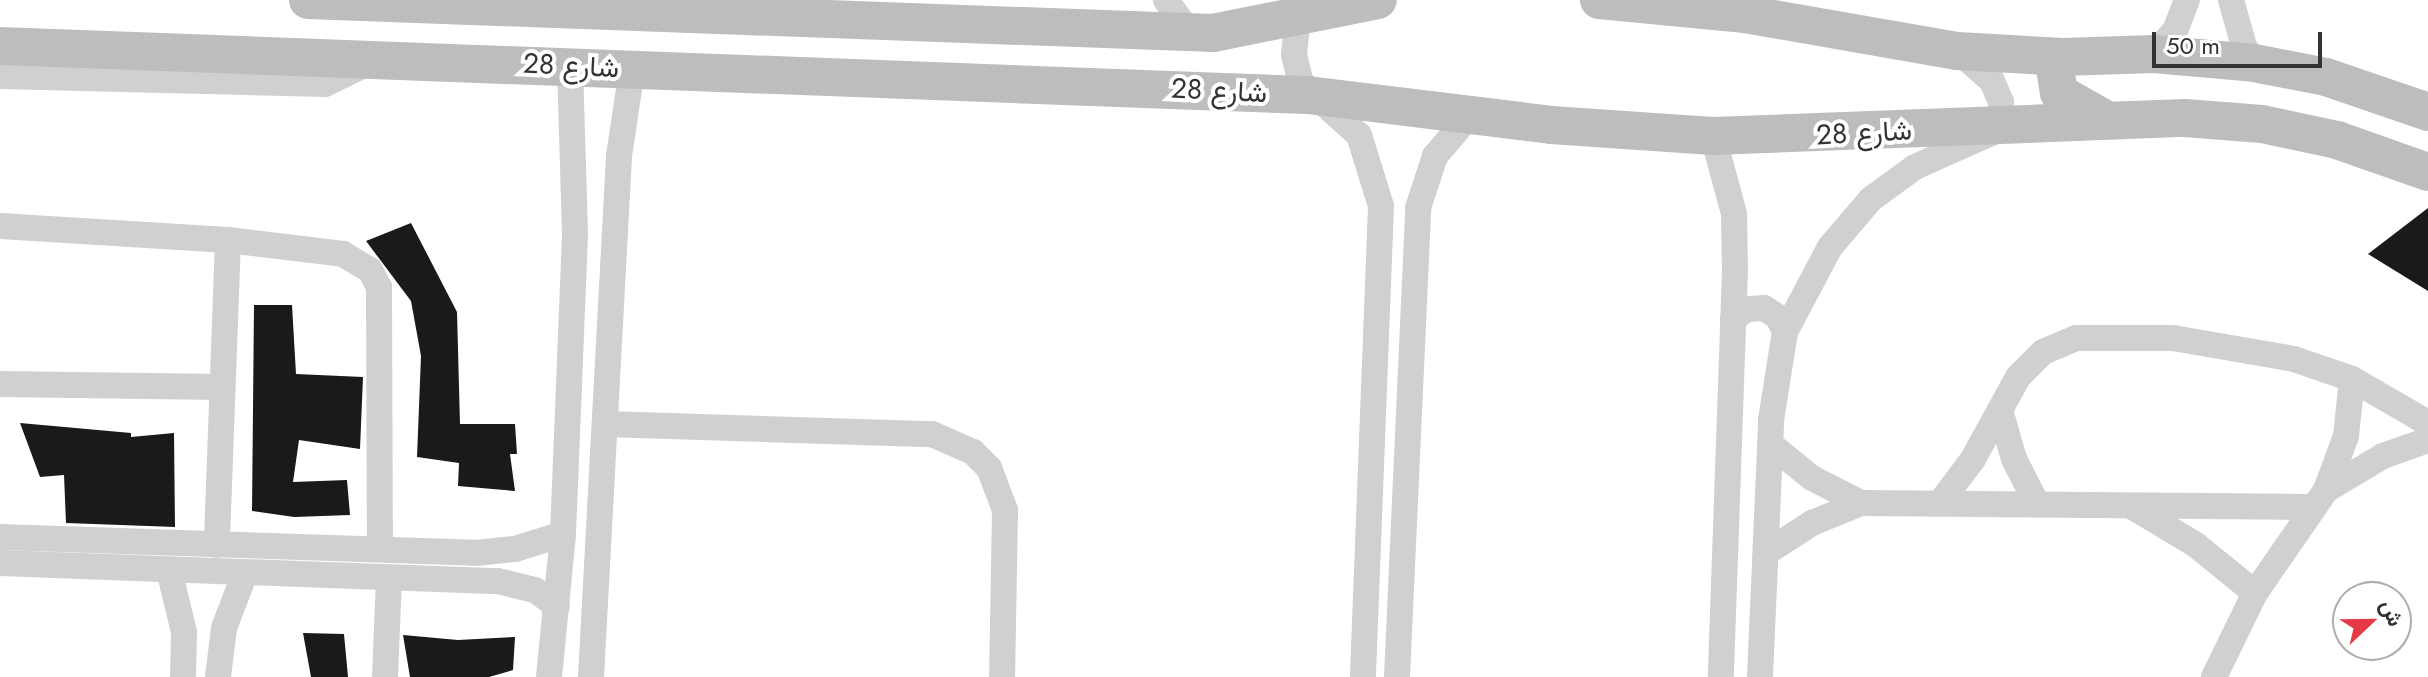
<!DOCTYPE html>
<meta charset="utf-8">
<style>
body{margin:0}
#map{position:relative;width:2428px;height:677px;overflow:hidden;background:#fff;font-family:Jost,Vazirmatn,sans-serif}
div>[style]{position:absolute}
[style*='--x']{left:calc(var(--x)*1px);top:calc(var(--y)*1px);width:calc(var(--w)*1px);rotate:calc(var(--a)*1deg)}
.building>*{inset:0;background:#1a1a1a}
.street>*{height:26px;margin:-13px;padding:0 13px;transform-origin:13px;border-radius:13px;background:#d0d0d0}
.secondary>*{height:38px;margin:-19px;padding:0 19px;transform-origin:19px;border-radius:19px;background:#bdbdbd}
span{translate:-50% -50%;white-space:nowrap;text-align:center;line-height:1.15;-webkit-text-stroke:8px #fff;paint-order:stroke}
.street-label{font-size:28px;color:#333}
.north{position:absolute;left:2332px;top:581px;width:80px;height:80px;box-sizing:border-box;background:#fff;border:2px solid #adadad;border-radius:50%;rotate:68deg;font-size:22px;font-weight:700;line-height:32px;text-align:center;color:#333}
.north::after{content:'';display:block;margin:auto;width:28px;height:36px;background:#e63946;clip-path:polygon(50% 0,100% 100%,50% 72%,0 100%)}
.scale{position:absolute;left:2152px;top:32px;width:170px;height:36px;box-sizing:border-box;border:4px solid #333;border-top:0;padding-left:10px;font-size:24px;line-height:28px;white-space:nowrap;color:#333;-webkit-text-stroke:6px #fff;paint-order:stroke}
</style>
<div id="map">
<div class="building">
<div style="clip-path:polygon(2428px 208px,2428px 291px,2368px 254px)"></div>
<div style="clip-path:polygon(411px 223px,457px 312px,460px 424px,515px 424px,517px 454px,510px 454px,515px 491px,458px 486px,459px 463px,417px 457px,421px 356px,411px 301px,366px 241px)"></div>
<div style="clip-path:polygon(254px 305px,292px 305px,296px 374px,363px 377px,360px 449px,299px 440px,293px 482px,347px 480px,350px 515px,294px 517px,252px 511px)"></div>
<div style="clip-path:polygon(20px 423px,131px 433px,131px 437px,174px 433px,175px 527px,66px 523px,64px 475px,40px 477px)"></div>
<div style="clip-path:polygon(303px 633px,344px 634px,348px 677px,311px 677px)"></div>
<div style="clip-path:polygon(403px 635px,458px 640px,515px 637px,513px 670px,489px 677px,410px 677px)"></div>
</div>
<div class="street">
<div style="--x:1166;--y:0;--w:39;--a:54"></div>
<div style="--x:2231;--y:0;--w:48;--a:74.2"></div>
<div style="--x:2244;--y:46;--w:20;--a:60"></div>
<div style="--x:1298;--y:16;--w:39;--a:96"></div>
<div style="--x:1294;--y:55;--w:29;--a:76"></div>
<div style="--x:1301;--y:83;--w:78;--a:41.9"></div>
<div style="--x:1359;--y:135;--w:74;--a:72.8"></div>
<div style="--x:1381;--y:206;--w:471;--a:92.2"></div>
<div style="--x:2154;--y:54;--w:31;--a:-48"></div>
<div style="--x:2175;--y:31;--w:33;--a:-69"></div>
<div style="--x:0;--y:76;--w:325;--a:1.4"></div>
<div style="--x:325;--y:84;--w:55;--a:-26.1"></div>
<div style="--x:1713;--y:136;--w:81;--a:74.9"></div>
<div style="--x:1734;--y:214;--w:56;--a:89"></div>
<div style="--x:1735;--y:270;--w:407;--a:92"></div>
<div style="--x:0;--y:226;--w:228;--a:3.5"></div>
<div style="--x:228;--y:240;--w:305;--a:92.1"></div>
<div style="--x:228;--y:240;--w:116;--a:6.9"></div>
<div style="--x:343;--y:254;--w:31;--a:31"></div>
<div style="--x:370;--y:270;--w:19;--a:62"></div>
<div style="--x:379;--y:287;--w:262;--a:89.8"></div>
<div style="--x:1733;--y:319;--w:17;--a:-36"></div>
<div style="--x:1747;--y:309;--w:17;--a:-3"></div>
<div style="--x:1764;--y:308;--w:17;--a:33"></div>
<div style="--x:1778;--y:317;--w:17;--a:65"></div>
<div style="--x:0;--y:384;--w:221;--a:0.8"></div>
<div style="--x:2000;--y:410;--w:51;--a:74.1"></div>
<div style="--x:2014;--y:459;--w:51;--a:62.9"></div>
<div style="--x:606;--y:424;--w:326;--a:1.8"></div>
<div style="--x:932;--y:434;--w:45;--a:23.7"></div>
<div style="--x:973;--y:452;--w:23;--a:45"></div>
<div style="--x:989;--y:468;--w:45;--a:69.1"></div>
<div style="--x:1005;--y:510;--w:167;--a:91"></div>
<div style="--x:1770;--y:444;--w:54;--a:39"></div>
<div style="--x:1812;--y:478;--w:55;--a:27"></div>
<div style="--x:2326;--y:490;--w:58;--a:-69.7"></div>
<div style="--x:2346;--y:436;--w:57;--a:-84"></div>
<div style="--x:1940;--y:503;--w:55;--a:-53.1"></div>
<div style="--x:1973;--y:459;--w:94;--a:-61.2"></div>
<div style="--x:2018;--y:377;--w:35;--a:-45"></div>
<div style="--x:2043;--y:352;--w:36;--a:-23"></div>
<div style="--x:2076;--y:338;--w:97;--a:0"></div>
<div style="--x:2173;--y:338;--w:123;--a:9.8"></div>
<div style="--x:2294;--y:359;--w:61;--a:19"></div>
<div style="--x:2352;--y:379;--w:88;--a:30.1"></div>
<div style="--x:2133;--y:507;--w:74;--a:31.1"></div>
<div style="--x:2196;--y:545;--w:76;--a:39.1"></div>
<div style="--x:0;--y:537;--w:476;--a:1.9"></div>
<div style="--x:476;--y:553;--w:39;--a:-6"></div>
<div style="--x:515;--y:549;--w:50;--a:-17.4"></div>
<div style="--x:1767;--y:552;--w:54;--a:-32.8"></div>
<div style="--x:1812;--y:523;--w:53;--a:-22.2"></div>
<div style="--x:1861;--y:503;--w:450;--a:0.5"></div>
<div style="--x:0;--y:563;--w:498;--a:2.1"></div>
<div style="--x:498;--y:581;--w:38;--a:14"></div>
<div style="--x:535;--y:590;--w:27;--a:36"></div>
<div style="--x:169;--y:570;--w:64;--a:76.4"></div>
<div style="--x:184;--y:632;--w:45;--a:91.3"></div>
<div style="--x:218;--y:677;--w:49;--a:-83"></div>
<div style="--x:224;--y:628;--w:59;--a:-69.1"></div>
<div style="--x:385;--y:677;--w:99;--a:-87.7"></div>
<div style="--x:549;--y:677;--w:144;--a:-84.4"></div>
<div style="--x:563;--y:534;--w:300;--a:-87.7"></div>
<div style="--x:575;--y:234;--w:170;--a:-91.7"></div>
<div style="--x:591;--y:677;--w:522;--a:-86.92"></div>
<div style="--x:619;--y:156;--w:88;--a:-81.5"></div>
<div style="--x:1397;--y:677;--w:469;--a:-87.4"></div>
<div style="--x:1418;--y:208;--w:55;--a:-71.9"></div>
<div style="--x:1435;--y:156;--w:54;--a:-49.5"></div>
<div style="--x:1760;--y:677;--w:257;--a:-87.5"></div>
<div style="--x:1771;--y:420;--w:89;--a:-81"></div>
<div style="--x:1785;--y:332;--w:96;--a:-62.1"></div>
<div style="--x:1830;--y:247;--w:63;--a:-49.5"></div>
<div style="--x:1871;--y:199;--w:54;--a:-36"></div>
<div style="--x:1915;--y:167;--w:83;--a:-24.1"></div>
<div style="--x:1991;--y:133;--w:13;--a:-45"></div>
<div style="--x:2000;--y:124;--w:22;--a:-87"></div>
<div style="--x:2001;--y:102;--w:23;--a:-113"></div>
<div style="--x:1992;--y:81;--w:45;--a:-138.6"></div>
<div style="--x:2214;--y:677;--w:93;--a:-64"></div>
<div style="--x:2255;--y:593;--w:125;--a:-55.4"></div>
<div style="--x:2326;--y:490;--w:66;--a:-30.8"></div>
<div style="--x:2383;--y:456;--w:48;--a:-19.6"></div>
</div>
<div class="secondary">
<div style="--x:308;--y:0;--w:906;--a:2.09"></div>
<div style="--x:1213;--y:33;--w:168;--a:-11.3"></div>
<div style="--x:1599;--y:0;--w:147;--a:5.5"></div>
<div style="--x:1745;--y:14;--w:215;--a:9.9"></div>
<div style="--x:1957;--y:51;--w:106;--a:3.2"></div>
<div style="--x:2063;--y:57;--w:91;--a:-1.9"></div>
<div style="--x:2154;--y:54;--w:100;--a:5.1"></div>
<div style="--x:2254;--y:63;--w:73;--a:11"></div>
<div style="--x:2326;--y:77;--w:108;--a:18.9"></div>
<div style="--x:0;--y:46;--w:1309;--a:2.15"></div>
<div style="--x:1308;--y:95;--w:245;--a:7"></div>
<div style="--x:1551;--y:125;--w:162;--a:3.9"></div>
<div style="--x:1713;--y:136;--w:472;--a:-2.2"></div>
<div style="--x:2185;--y:118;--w:77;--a:4.5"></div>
<div style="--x:2262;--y:124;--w:77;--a:12"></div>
<div style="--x:2337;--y:140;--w:96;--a:19.4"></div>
<div style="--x:2063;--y:57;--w:14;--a:126"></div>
<div style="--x:2055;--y:68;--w:25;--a:81"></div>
<div style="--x:2059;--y:93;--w:53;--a:29.5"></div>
</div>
<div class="street-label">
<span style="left:571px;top:66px;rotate:3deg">شارع 28</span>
<span style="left:1219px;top:91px;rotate:3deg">شارع 28</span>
<span style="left:1864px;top:133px;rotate:-3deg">شارع 28</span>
</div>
<div class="north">ش</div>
<div class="scale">50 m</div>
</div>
